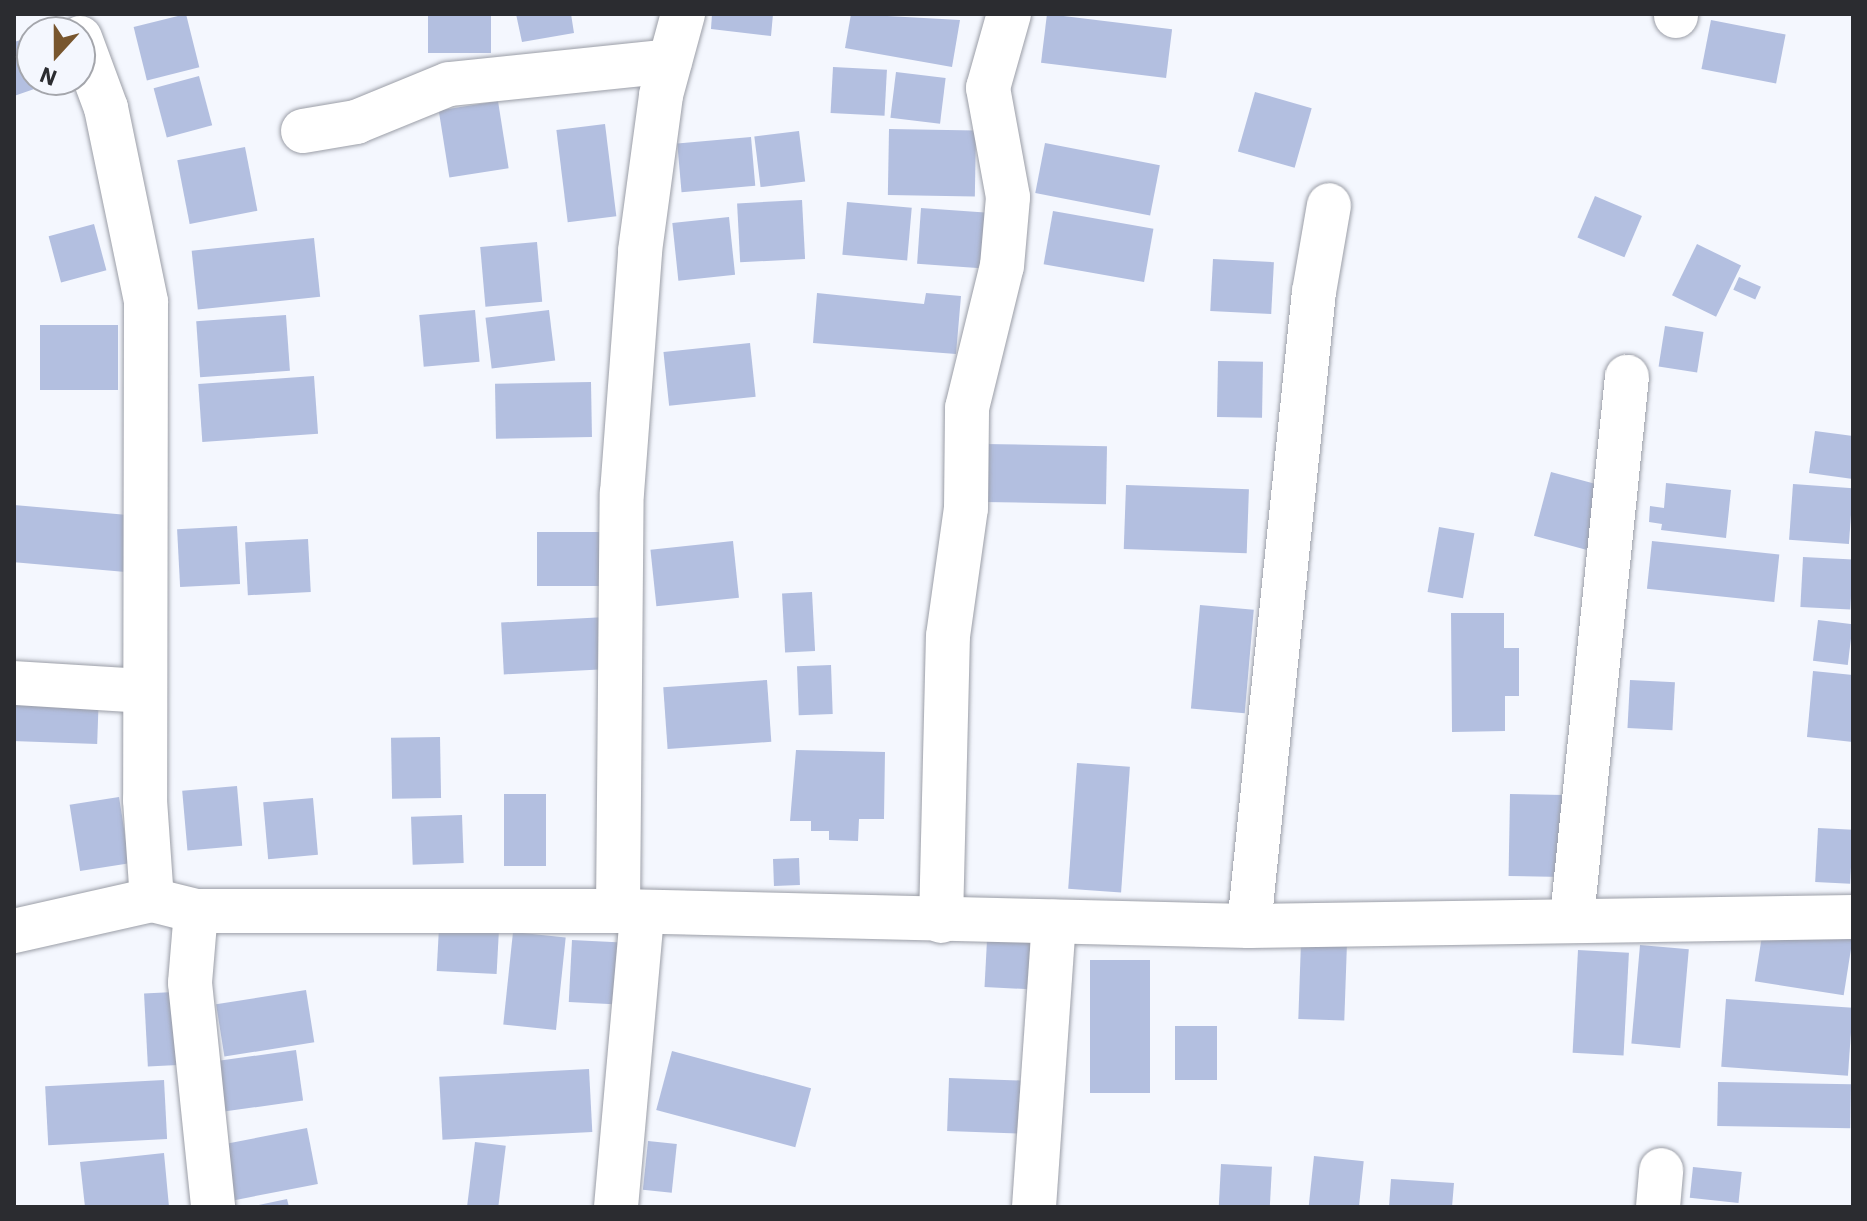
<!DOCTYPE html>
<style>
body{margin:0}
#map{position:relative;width:1867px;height:1221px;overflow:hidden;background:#f4f7fe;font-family:"IBM Plex Sans",sans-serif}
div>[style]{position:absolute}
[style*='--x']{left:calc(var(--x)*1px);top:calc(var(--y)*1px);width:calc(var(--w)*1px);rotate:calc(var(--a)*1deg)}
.building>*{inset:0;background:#b3bfe0;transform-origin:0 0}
.roads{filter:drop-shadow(0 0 2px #9b9ea7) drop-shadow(0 0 2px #9b9ea7)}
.minor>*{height:44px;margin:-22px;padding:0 22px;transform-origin:22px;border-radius:22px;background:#fff}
span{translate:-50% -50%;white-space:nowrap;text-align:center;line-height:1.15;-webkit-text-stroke:8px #f4f7fe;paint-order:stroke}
.frame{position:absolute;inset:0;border:16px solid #2b2c30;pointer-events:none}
.north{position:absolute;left:16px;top:16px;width:80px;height:80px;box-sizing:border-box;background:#f4f7fe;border:2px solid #a4a6ac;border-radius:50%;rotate:201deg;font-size:22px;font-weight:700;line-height:32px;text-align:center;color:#2b2c30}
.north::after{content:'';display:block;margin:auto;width:28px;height:36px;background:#78562e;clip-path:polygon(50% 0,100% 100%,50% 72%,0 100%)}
</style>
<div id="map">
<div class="building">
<div style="left:186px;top:14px;width:55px;height:54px;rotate:76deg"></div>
<div style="left:428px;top:14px;width:63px;height:39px"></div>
<div style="clip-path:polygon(516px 14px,571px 14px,574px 33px,522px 42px)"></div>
<div style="clip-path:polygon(712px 14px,773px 14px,771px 36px,711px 29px)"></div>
<div style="clip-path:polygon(851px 14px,960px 20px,952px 67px,845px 48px)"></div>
<div style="left:1047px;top:14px;width:126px;height:49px;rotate:7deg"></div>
<div style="left:1711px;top:20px;width:76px;height:50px;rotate:11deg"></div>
<div style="clip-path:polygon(24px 39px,32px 80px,40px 87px,14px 96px,14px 42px)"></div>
<div style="left:833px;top:67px;width:54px;height:46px;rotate:3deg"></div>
<div style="left:896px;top:72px;width:50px;height:46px;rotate:7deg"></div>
<div style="left:199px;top:76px;width:51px;height:47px;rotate:75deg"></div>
<div style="left:1255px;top:92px;width:59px;height:62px;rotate:16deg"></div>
<div style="left:498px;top:101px;width:68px;height:60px;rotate:81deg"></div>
<div style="left:605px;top:124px;width:93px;height:49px;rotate:83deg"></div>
<div style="left:889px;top:129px;width:87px;height:66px;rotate:1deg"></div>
<div style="left:799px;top:131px;width:51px;height:45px;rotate:83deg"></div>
<div style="left:751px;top:137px;width:49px;height:74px;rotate:85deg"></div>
<div style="left:1045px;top:143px;width:117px;height:51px;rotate:11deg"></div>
<div style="left:245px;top:147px;width:65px;height:69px;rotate:79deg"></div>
<div style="left:1595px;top:196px;width:51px;height:45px;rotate:23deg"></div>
<div style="left:802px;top:200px;width:59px;height:65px;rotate:87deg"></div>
<div style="left:847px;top:202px;width:65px;height:53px;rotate:5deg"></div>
<div style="left:921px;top:208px;width:64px;height:56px;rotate:4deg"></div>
<div style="left:1053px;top:211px;width:102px;height:54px;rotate:10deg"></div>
<div style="left:729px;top:217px;width:58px;height:57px;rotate:84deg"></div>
<div style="left:94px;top:224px;width:48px;height:47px;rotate:75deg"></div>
<div style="left:314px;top:238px;width:59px;height:123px;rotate:84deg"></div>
<div style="left:537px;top:242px;width:60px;height:57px;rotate:85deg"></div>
<div style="left:1697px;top:244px;width:49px;height:57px;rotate:26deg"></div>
<div style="left:1213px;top:259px;width:61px;height:52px;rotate:3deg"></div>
<div style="left:1739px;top:277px;width:24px;height:14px;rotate:24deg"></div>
<div style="clip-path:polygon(817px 293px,924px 304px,926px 293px,961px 296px,956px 354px,813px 343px)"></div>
<div style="left:475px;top:310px;width:52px;height:56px;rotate:85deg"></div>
<div style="left:549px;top:310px;width:51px;height:64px;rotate:83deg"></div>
<div style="left:286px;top:315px;width:56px;height:90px;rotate:86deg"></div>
<div style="left:40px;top:325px;width:78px;height:65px"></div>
<div style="left:1665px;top:326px;width:39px;height:41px;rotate:9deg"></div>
<div style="left:750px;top:343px;width:54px;height:87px;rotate:84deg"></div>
<div style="left:1218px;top:361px;width:45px;height:56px;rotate:1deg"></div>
<div style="left:314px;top:376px;width:58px;height:116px;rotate:86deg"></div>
<div style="left:591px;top:382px;width:55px;height:96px;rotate:89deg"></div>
<div style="clip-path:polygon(1815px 431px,1853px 436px,1853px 479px,1809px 473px)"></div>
<div style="left:984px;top:444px;width:123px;height:58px;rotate:1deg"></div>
<div style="left:1551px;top:472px;width:55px;height:66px;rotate:15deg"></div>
<div style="clip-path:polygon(1666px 483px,1731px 490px,1726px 538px,1661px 530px,1662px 524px,1649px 522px,1650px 506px,1664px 508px)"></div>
<div style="left:1793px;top:484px;width:60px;height:56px;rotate:4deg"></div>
<div style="left:1126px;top:485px;width:123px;height:64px;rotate:2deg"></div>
<div style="left:14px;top:505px;width:117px;height:57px;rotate:5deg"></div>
<div style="left:237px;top:526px;width:58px;height:60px;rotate:87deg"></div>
<div style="left:1439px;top:527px;width:36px;height:66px;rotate:10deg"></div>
<div style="left:537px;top:532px;width:69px;height:54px"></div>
<div style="left:308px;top:539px;width:53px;height:63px;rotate:87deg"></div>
<div style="left:733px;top:541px;width:57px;height:83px;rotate:84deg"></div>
<div style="left:1652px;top:541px;width:128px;height:48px;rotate:6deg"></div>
<div style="left:1803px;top:557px;width:50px;height:50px;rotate:3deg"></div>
<div style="left:812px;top:592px;width:59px;height:30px;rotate:87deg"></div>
<div style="left:1200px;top:605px;width:54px;height:104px;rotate:5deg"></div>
<div style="clip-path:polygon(1451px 613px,1504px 613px,1504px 648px,1519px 648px,1519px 696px,1505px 696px,1505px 731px,1452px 732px)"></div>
<div style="left:606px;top:617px;width:52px;height:105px;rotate:87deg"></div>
<div style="left:1818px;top:620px;width:35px;height:41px;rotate:7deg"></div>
<div style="left:831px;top:665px;width:49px;height:34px;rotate:88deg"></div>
<div style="clip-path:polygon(1813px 671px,1853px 675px,1853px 742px,1807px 737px)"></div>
<div style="left:767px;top:680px;width:62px;height:104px;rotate:86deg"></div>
<div style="left:1630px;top:680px;width:45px;height:48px;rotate:3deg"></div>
<div style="left:14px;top:690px;width:85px;height:51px;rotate:2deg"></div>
<div style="left:440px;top:737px;width:61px;height:49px;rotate:89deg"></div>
<div style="clip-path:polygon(796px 750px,885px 752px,884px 819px,859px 819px,858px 841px,829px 840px,829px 831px,811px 831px,811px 821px,790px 821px)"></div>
<div style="left:1077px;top:763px;width:53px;height:126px;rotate:4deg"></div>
<div style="left:237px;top:786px;width:60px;height:55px;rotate:85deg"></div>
<div style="left:504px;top:794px;width:42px;height:72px"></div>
<div style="left:1510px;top:794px;width:54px;height:82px;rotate:1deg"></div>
<div style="left:119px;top:797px;width:67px;height:50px;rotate:81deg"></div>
<div style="left:313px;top:798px;width:57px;height:50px;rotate:85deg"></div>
<div style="left:462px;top:815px;width:48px;height:51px;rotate:88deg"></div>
<div style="left:1818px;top:828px;width:35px;height:54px;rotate:3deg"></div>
<div style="left:799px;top:858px;width:27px;height:26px;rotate:88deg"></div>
<div style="left:1764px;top:923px;width:90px;height:59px;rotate:9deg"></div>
<div style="left:439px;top:927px;width:60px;height:44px;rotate:3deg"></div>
<div style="left:513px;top:932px;width:53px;height:93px;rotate:6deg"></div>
<div style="left:572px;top:940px;width:50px;height:62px;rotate:3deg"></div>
<div style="left:987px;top:940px;width:45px;height:47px;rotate:3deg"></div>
<div style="left:1301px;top:942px;width:46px;height:77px;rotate:2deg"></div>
<div style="left:1640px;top:945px;width:49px;height:99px;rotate:5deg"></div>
<div style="left:1578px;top:950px;width:51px;height:103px;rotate:3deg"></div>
<div style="left:1090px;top:960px;width:60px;height:133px"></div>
<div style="left:306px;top:990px;width:53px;height:91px;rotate:81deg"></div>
<div style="left:174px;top:992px;width:73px;height:30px;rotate:87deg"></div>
<div style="left:1726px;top:999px;width:127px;height:68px;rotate:4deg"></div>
<div style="left:1175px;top:1026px;width:42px;height:54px"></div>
<div style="left:296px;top:1050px;width:51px;height:87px;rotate:82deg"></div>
<div style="left:672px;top:1051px;width:144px;height:61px;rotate:15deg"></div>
<div style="left:589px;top:1069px;width:63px;height:150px;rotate:87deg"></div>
<div style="left:949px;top:1078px;width:72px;height:53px;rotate:2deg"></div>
<div style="left:164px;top:1080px;width:59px;height:119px;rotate:87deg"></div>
<div style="left:1718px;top:1082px;width:133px;height:44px;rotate:1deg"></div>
<div style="left:307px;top:1128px;width:57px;height:94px;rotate:79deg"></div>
<div style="left:648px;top:1141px;width:29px;height:49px;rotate:6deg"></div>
<div style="left:475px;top:1142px;width:31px;height:65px;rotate:7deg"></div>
<div style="clip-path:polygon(164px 1153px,169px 1207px,85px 1207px,80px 1162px)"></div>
<div style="left:1314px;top:1156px;width:50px;height:51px;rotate:6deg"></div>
<div style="left:1221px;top:1164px;width:51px;height:43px;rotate:3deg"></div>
<div style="left:1693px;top:1167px;width:49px;height:31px;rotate:6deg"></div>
<div style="clip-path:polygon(1391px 1179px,1454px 1183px,1452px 1207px,1389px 1207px)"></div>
<div style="clip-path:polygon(287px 1199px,289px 1207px,254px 1207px,254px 1206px)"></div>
</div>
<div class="roads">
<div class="minor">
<div style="--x:1676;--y:16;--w:2;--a:-90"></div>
<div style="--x:80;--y:38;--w:75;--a:69.6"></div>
<div style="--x:106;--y:108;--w:198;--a:78.3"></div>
<div style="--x:146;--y:302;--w:498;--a:90.1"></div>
<div style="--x:145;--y:800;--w:100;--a:86"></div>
<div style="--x:303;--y:131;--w:54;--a:-9.6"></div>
<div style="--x:356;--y:122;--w:100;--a:-22.2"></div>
<div style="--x:449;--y:84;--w:222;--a:-5.9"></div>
<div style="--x:14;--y:683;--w:131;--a:3.5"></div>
<div style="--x:196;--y:911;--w:72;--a:94.8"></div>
<div style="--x:190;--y:983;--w:225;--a:84.1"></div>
<div style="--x:618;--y:911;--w:418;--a:-89.5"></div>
<div style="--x:622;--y:493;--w:243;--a:-85.7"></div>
<div style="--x:640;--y:251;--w:157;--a:-82.3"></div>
<div style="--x:661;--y:95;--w:84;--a:-74.8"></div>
<div style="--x:1572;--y:918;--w:544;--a:-84.2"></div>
<div style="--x:941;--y:921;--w:285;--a:-88.6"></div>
<div style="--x:948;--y:636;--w:129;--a:-82"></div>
<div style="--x:966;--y:508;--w:100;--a:-89.4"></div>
<div style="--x:967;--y:408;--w:146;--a:-76.2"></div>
<div style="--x:1002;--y:266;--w:69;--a:-85"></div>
<div style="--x:1008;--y:197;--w:111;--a:-100.4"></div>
<div style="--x:988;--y:88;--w:77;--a:-74.2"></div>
<div style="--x:1249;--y:926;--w:637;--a:-84.15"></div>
<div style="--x:1314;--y:292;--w:88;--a:-80.2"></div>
<div style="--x:14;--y:931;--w:141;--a:-12.7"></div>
<div style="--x:152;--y:900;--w:45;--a:14"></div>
<div style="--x:196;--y:911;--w:422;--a:0"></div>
<div style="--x:618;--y:911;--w:631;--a:1.36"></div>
<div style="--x:1249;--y:926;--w:604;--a:-0.85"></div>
<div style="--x:616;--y:1207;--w:292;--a:-84.9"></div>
<div style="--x:1034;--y:1207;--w:286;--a:-86"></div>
<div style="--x:1658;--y:1207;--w:37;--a:-85"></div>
</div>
</div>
<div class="frame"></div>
<div class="north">N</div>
</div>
